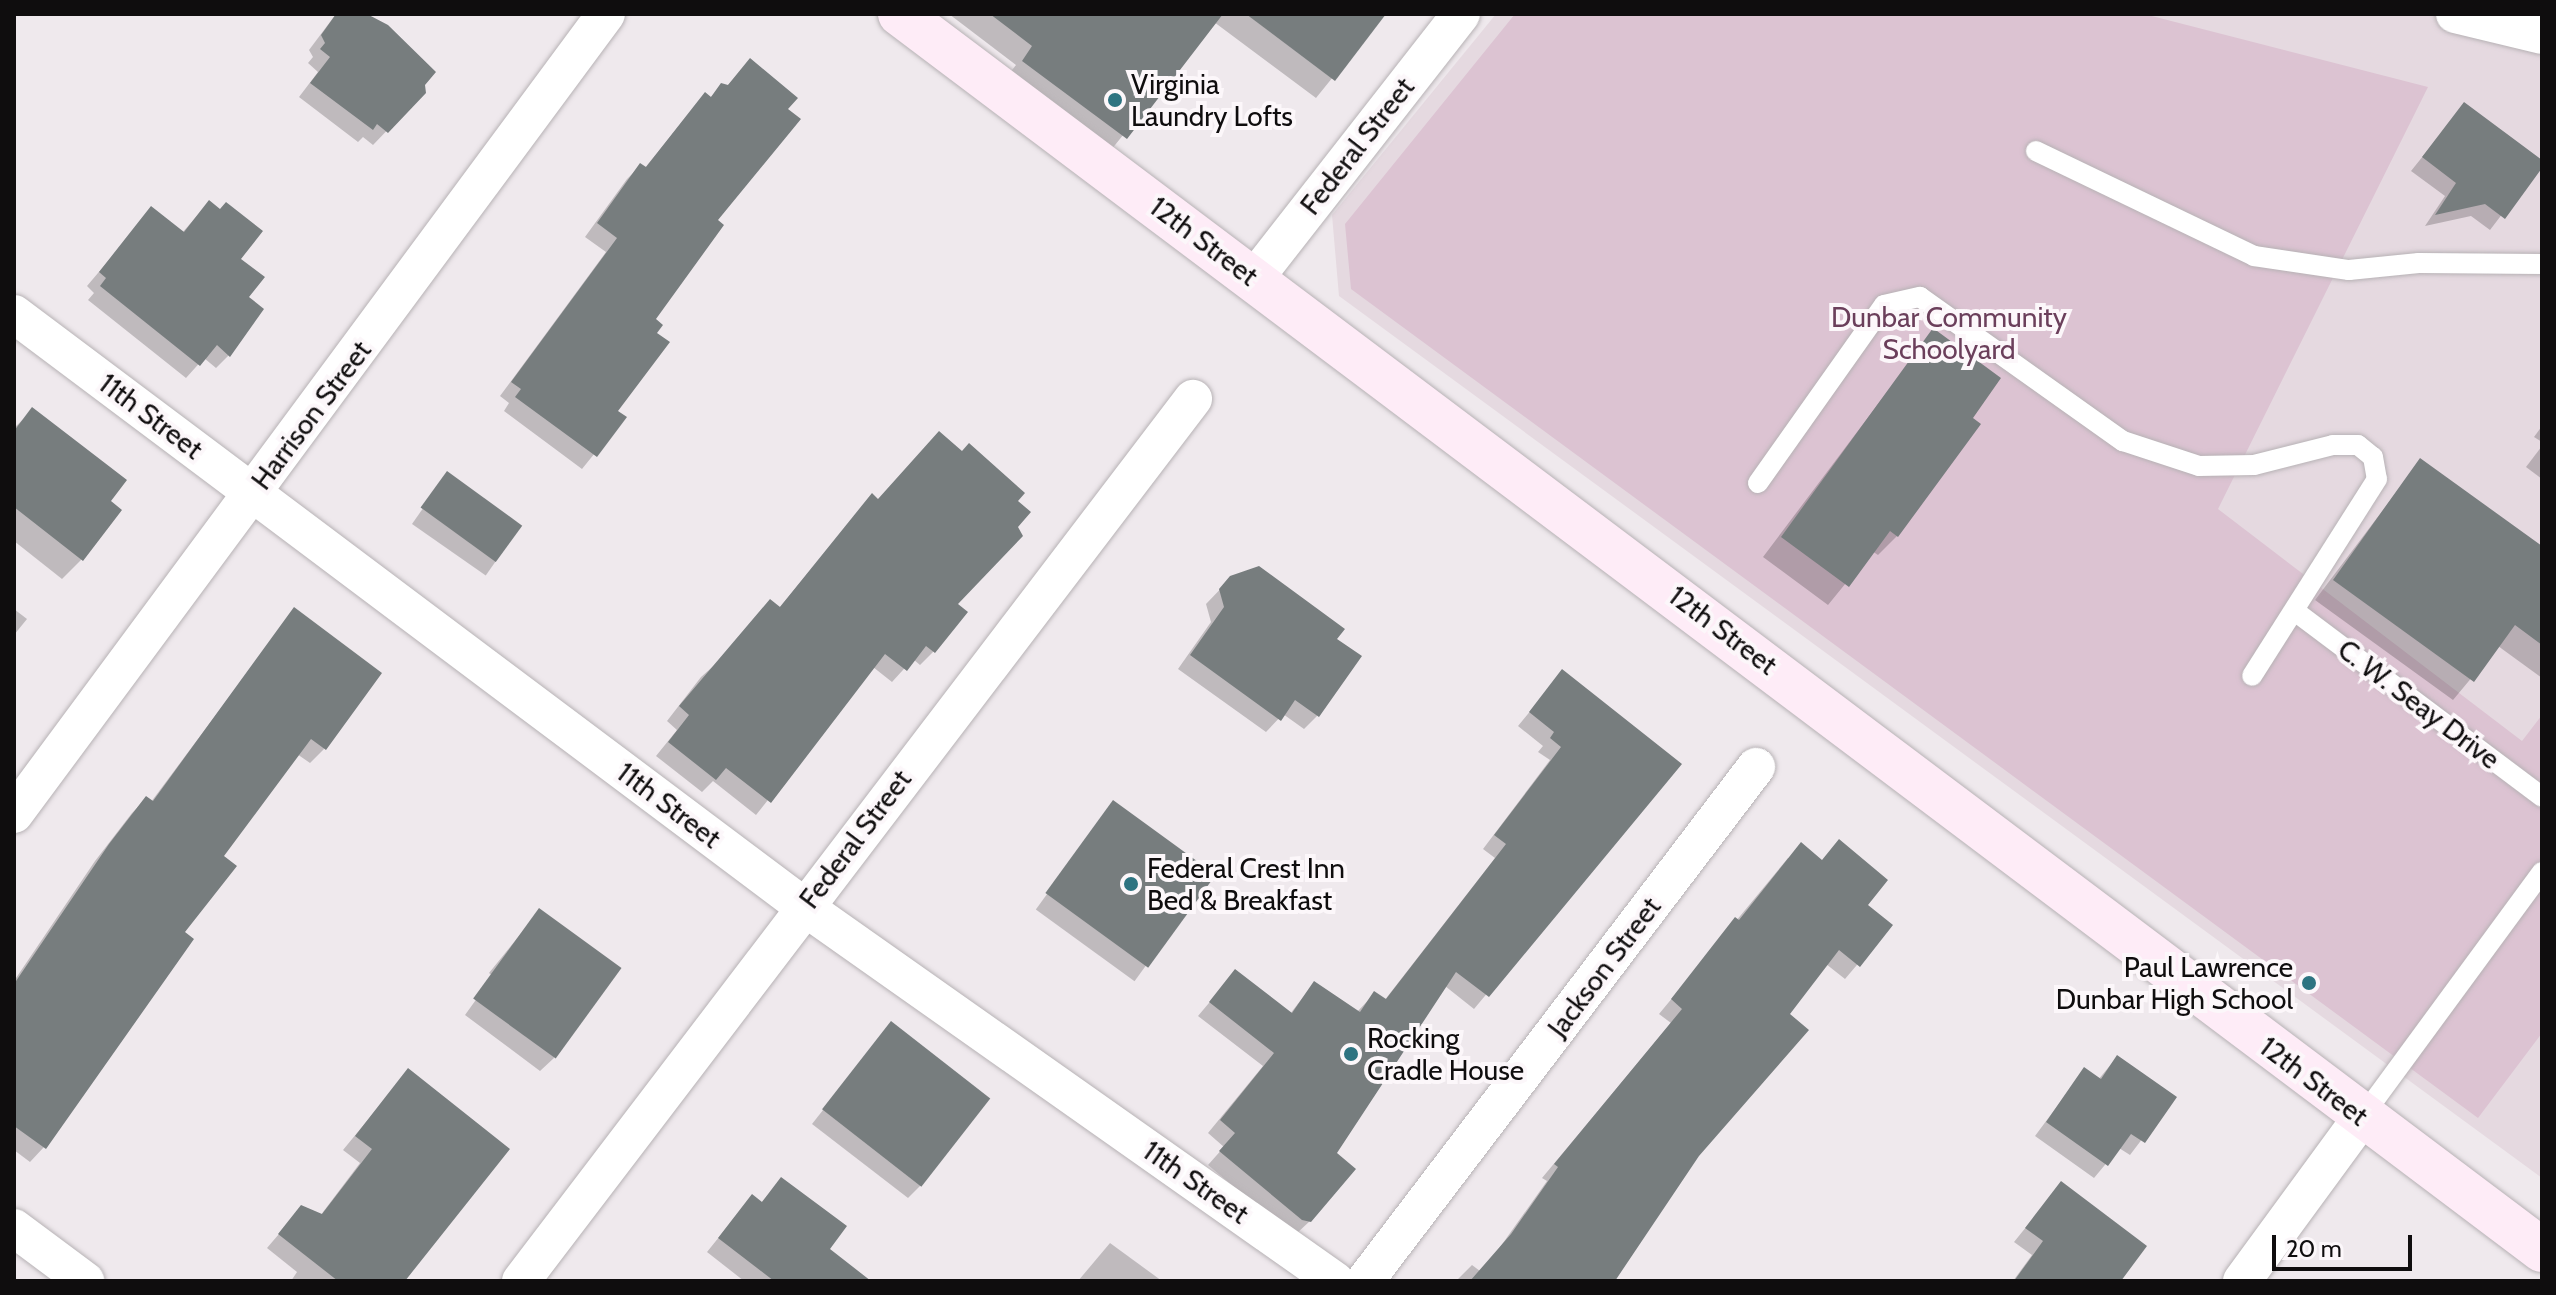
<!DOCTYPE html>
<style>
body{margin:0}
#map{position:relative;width:2556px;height:1295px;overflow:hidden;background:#efe9ed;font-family:Cabin,sans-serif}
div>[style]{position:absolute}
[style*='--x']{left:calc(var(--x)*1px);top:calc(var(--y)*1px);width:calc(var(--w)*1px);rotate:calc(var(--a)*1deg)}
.built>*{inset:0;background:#e5d9e0}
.green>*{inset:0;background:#dcc3d2}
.shadow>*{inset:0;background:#0003;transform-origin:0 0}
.building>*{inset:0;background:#777d7e;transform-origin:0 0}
.roads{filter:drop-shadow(0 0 2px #b7b2b5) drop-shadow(0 0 2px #b7b2b5)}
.lane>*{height:20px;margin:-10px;padding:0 10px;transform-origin:10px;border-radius:10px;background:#fff}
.street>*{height:38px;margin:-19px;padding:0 19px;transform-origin:19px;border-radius:19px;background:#fff}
.secondary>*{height:44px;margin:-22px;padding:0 22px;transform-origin:22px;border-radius:22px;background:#feecf7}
.dots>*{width:22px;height:22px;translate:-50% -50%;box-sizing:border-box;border:4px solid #fcf7fa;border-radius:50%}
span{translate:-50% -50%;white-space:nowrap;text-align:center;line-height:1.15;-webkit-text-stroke:8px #fcf7fa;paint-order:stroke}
.poi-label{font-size:28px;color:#0f0d0e}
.left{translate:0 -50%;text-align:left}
.right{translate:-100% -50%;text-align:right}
.street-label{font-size:28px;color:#0f0d0e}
.park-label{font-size:28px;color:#6b3f5b}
.frame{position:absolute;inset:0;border:16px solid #0f0d0e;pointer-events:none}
.scale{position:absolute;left:2272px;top:1235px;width:140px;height:36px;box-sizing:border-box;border:4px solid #0f0d0e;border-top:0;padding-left:10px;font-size:24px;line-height:28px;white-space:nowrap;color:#0f0d0e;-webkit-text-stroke:6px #fcf7fa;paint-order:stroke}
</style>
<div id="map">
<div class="built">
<div style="clip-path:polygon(1496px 14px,2542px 14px,2542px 1178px,1339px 296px,1332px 215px)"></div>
</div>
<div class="green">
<div style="clip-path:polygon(1515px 14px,2144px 14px,2428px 87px,2218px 509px,2522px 741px,2542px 715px,2542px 1033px,2478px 1118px,1351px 289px,1345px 224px)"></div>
</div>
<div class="shadow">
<div style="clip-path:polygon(336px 14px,363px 14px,422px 84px,424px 92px,373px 145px,363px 137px,358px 142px,299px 97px,318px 72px,308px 63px,313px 57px,309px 50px)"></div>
<div style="clip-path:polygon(949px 14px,1384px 14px,1316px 98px,1214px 22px,1107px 155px,1005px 79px,1016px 65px)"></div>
<div style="clip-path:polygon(750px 61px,715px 221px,653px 319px,615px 411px,624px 417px,582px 469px,504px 411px,509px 403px,500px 396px,606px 252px,585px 237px,627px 179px,640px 166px,644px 169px,705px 94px,709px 98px,726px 87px)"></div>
<div style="clip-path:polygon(2464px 105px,2542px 162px,2490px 230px,2471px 216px,2425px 226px,2445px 196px,2411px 171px)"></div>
<div style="clip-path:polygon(209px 202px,246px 298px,229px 355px,216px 368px,204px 358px,186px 378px,88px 300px,94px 293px,87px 286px,152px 209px,182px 233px)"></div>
<div style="clip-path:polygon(1933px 331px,1970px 418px,1897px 536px,1878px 555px,1872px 551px,1828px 605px,1763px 557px)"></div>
<div style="clip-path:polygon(33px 410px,108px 501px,82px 559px,62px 579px,14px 541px,14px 428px)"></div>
<div style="clip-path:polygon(2542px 426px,2542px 442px,2534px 437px)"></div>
<div style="clip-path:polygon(2542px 446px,2542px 479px,2526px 467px)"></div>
<div style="clip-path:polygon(2420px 461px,2542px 549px,2542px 678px,2498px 646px,2453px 700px,2315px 600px)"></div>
<div style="left:447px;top:474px;width:90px;height:61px;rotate:35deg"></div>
<div style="clip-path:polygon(872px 496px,955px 604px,933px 652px,920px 665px,913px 659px,892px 682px,873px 667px,756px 815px,713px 781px,702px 792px,656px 756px,677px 730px,667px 721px,701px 677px,779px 608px)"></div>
<div style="clip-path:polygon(1231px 578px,1334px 639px,1317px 716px,1304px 729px,1283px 714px,1266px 732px,1178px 669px,1211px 622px,1206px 604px)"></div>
<div style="clip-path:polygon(14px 609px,27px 619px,14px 635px)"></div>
<div style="clip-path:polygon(294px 610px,324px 749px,310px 763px,297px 754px,222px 857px,182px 932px,44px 1147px,30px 1162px,14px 1150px,14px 981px,95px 861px,132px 813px,147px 798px,151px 802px)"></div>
<div style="clip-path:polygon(1562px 672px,1679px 764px,1474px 1009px,1445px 986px,1334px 1153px,1310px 1221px,1296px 1234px,1289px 1233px,1208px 1165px,1224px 1147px,1208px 1133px,1263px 1066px,1198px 1016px,1235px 972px,1290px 1014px,1314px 983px,1357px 1012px,1374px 994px,1384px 1001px,1495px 858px,1483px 849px,1550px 760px,1538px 752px,1543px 746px,1518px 726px)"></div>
<div style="left:1114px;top:802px;width:122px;height:133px;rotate:36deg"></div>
<div style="clip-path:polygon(1788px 858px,1890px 926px,1845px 979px,1826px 964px,1787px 1014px,1612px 1281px,1456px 1281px,1472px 1265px,1480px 1271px,1498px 1250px,1547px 1181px,1542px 1178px,1671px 1023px,1659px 1014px)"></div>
<div style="clip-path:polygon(539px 911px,554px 1058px,540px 1071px,465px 1015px,493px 976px,489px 973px)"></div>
<div style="clip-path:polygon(891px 1024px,921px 1185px,908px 1198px,812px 1124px)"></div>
<div style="clip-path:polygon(2117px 1057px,2174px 1097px,2130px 1155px,2119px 1148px,2094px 1178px,2035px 1136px,2084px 1070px,2098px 1080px)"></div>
<div style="clip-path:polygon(408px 1071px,403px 1281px,291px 1281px,297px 1272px,267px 1248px,302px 1207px,320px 1216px,360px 1163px,343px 1150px)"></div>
<div style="clip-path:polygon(781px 1180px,827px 1250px,839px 1281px,744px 1281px,707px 1252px,752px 1196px,761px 1203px)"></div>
<div style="clip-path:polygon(2061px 1184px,2117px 1281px,2013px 1281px,2032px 1255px,2014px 1242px)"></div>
<div style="clip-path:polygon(1110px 1243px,1162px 1281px,1078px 1281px)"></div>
</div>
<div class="building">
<div style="clip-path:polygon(336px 14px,367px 14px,388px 25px,436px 72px,425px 85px,426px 93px,388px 133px,377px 124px,373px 130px,310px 83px,330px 57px,320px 49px,325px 43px,321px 35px)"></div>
<div style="clip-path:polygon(990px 14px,1223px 14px,1127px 139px,1022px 61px,1032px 46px)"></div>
<div style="clip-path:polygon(1246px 14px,1386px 14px,1335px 81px)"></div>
<div style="clip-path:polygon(750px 58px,798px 98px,788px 109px,801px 119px,718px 220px,724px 225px,656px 319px,663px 325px,657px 333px,670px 342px,618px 411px,627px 417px,597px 457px,515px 397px,521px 389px,511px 382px,617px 238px,597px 223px,640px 163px,646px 167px,705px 92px,711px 97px,721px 83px,728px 85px)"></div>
<div style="clip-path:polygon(2464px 102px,2542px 160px,2542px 168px,2505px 219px,2485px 204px,2435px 215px,2456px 183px,2422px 157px)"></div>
<div style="clip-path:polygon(209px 200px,220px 209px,226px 202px,263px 231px,241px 259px,265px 277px,249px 297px,264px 309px,230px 357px,217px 345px,200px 366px,100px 286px,106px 278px,99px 272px,151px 206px,184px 232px)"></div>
<div style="clip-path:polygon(1933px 328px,2001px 378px,1973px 418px,1981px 424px,1898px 537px,1890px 531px,1849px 587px,1781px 537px)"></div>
<div style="clip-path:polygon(32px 407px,127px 480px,111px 501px,122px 510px,83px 561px,14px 507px,14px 431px)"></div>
<div style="clip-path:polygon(939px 431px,962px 451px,969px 443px,1025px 493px,1018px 501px,1031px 512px,1018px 527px,1023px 536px,958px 604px,968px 612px,935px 653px,926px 646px,907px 671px,885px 654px,771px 803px,726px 768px,716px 780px,668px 742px,689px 715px,679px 706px,770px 599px,780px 607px,872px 493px,878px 499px)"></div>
<div style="clip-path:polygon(2420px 458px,2542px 546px,2542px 645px,2515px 625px,2474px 682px,2333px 580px)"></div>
<div style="left:447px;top:471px;width:93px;height:45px;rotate:36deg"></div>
<div style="clip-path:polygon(1259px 566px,1345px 629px,1337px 639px,1362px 656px,1319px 717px,1295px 700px,1281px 721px,1190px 655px,1224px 607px,1219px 589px,1230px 576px)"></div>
<div style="clip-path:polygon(294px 607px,382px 673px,326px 750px,311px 739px,224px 856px,237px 866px,185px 932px,194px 939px,46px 1149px,14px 1126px,14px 984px,109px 844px,146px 796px,153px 801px)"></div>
<div style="clip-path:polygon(1562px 669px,1682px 764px,1489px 997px,1456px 972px,1337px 1153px,1356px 1169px,1311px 1222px,1302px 1220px,1219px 1151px,1235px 1133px,1220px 1120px,1274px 1053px,1209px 1002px,1235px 969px,1292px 1013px,1314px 981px,1360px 1012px,1374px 991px,1386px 999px,1506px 844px,1494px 835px,1561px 747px,1550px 738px,1554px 732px,1529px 712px)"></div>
<div style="left:1113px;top:800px;width:127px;height:115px;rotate:36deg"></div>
<div style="clip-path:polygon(1839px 839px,1888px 880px,1868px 905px,1893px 925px,1860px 967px,1839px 950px,1790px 1014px,1809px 1030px,1699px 1156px,1615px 1281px,1470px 1281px,1511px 1234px,1558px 1167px,1554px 1164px,1682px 1009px,1671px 999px,1735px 917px,1739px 920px,1801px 842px,1822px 860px)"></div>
<div style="left:539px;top:908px;width:102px;height:112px;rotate:36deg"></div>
<div style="left:891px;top:1021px;width:126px;height:112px;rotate:38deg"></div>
<div style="clip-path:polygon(2117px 1055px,2177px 1097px,2145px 1143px,2131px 1134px,2108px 1166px,2046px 1122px,2084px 1067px,2101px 1079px)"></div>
<div style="clip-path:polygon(408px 1068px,510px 1149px,405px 1281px,338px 1281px,278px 1234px,301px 1205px,322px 1214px,372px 1149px,355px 1136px)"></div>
<div style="clip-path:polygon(781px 1177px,847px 1226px,830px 1249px,871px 1281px,774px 1281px,718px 1238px,752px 1194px,762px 1202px)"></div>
<div style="clip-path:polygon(2061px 1181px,2147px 1246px,2121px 1281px,2014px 1281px,2043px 1241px,2025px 1228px)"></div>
</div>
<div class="roads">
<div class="lane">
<div style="--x:2036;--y:151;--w:242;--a:25.7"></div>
<div style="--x:2254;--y:256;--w:96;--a:8.4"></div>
<div style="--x:2349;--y:270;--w:70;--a:-5.7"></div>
<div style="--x:2419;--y:263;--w:123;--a:0.5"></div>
<div style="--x:1758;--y:483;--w:218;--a:-54.7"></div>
<div style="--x:1884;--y:305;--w:37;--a:-13"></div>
<div style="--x:1920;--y:297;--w:249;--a:35.4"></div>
<div style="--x:2123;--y:441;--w:80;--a:18.2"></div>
<div style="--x:2199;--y:466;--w:55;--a:-1"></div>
<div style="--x:2254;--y:465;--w:81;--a:-14.2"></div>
<div style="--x:2333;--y:445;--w:25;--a:0"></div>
<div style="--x:2358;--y:445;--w:19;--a:39"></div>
<div style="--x:2373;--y:457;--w:22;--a:80"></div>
<div style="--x:2377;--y:479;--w:233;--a:122.4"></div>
<div style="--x:2296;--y:612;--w:308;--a:36.9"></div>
<div style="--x:2362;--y:1117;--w:304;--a:-53.7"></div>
</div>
<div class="street">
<div style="--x:2455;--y:14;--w:89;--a:13.6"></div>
<div style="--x:1254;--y:279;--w:336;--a:-52"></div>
<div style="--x:14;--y:314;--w:986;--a:36.88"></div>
<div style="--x:803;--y:906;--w:651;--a:35.18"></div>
<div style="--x:14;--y:814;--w:995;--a:-53.5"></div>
<div style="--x:14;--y:1228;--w:89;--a:36.7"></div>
<div style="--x:521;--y:1281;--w:1109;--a:-52.7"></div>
<div style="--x:1365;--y:1281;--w:646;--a:-52.74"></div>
<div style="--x:2242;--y:1281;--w:203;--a:-53.8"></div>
</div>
<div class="secondary">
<div style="--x:900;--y:14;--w:2055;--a:36.97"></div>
</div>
</div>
<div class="dots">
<div style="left:1115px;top:100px;background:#2e7481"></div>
<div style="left:1131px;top:884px;background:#2e7481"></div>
<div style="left:2309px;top:983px;background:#2e7481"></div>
<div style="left:1351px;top:1054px;background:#2e7481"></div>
</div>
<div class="poi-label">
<span class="left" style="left:1131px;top:100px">Virginia<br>Laundry Lofts</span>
<span class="left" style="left:1147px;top:884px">Federal Crest Inn<br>Bed &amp; Breakfast</span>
<span class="right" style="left:2293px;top:983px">Paul Lawrence<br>Dunbar High School</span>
<span class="left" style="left:1367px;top:1054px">Rocking<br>Cradle House</span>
</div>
<div class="street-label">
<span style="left:1357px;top:146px;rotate:-52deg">Federal Street</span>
<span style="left:1204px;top:241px;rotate:37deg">12th Street</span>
<span style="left:311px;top:415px;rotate:-53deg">Harrison Street</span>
<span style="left:151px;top:416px;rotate:37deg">11th Street</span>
<span style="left:1723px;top:630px;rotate:37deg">12th Street</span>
<span style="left:2419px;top:704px;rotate:37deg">C. W. Seay Drive</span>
<span style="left:669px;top:805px;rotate:37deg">11th Street</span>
<span style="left:855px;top:839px;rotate:-53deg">Federal Street</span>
<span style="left:1604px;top:967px;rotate:-53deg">Jackson Street</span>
<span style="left:2314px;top:1081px;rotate:37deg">12th Street</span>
<span style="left:1196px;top:1182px;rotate:35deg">11th Street</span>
</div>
<div class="park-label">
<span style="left:1949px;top:333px">Dunbar Community<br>Schoolyard</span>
</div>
<div class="frame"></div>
<div class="scale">20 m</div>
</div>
